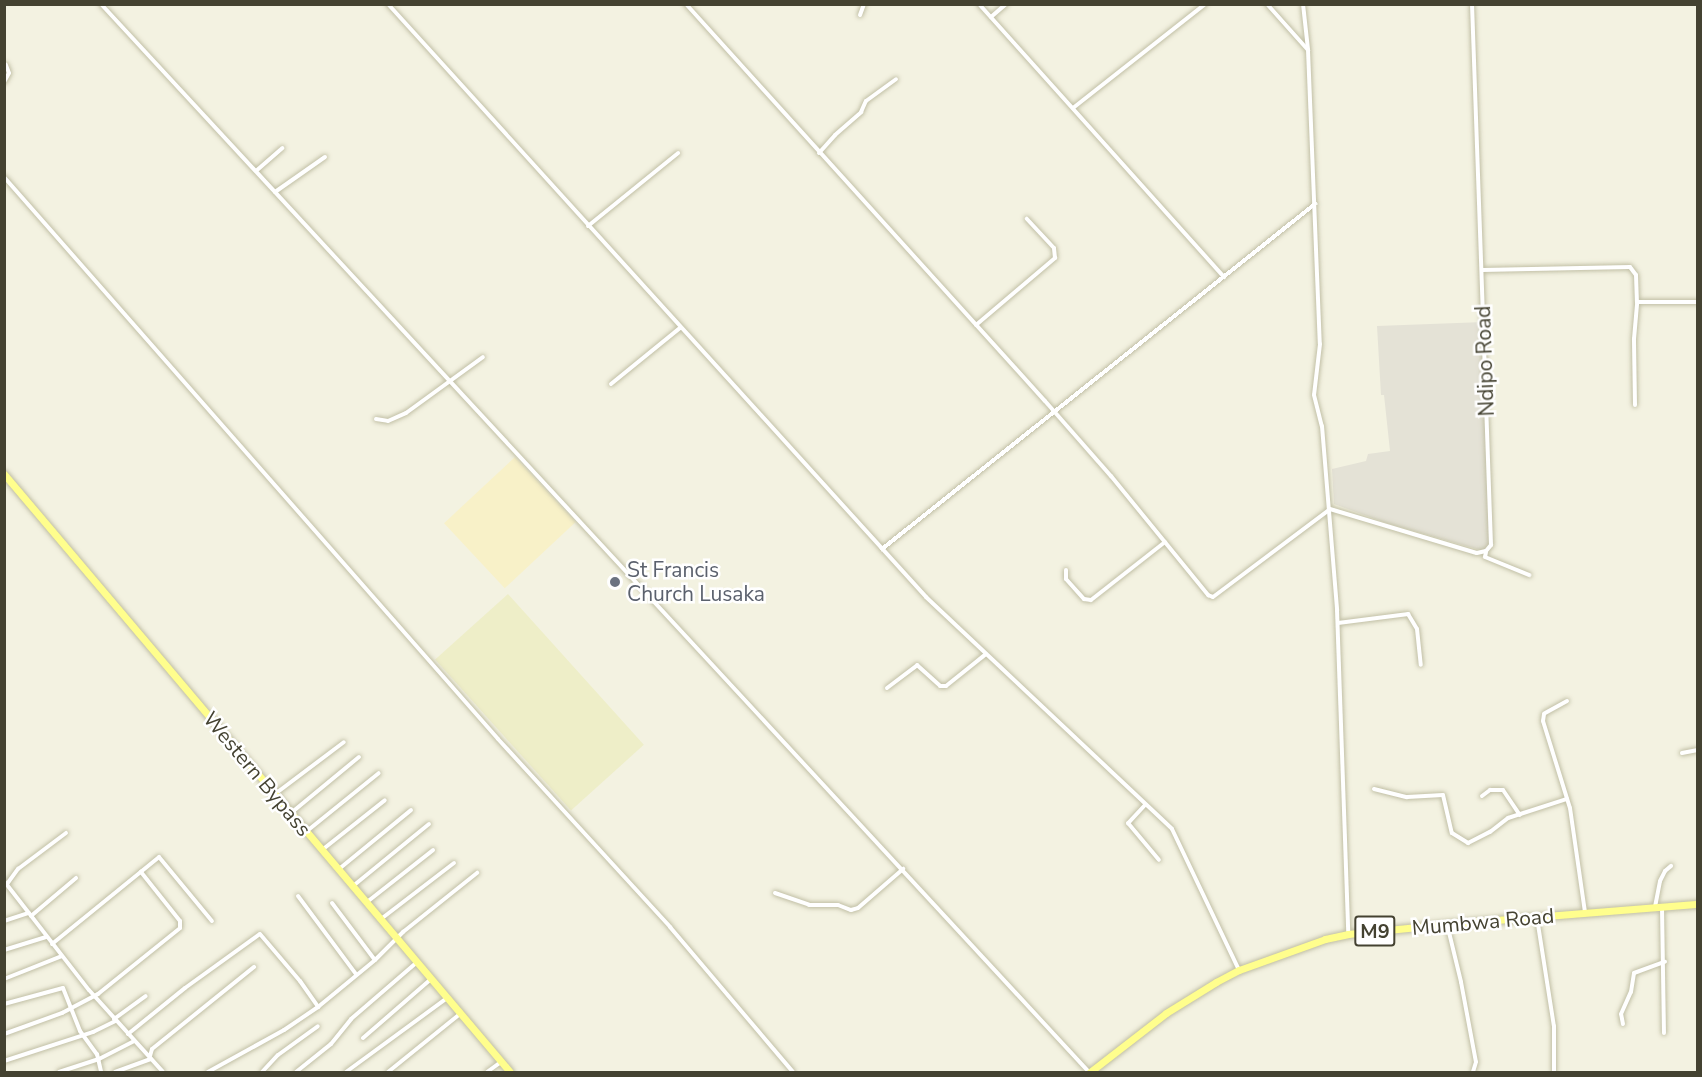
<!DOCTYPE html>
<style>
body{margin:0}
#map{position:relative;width:1702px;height:1077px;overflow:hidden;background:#f3f2e1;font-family:"Nunito Sans",sans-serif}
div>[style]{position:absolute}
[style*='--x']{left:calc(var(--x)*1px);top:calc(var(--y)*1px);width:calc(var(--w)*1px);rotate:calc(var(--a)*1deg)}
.commercial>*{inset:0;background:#f8f1c8;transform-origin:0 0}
.industrial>*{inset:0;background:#e4e2d6}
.education>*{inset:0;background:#eeeec8;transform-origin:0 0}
.roads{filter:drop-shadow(0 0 2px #c1bfa5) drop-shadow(0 0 2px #c1bfa5)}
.street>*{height:4px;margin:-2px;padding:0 2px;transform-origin:2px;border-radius:2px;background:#fff}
.primary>*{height:7px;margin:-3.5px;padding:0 3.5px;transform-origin:3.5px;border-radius:3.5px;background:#fffe8d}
.dots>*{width:16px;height:16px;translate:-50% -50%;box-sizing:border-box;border:3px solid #fff;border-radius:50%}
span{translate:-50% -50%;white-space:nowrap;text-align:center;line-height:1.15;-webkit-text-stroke:5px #fff;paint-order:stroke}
.shield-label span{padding:2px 4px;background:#fff;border:2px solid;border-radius:4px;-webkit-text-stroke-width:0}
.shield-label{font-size:20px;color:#444231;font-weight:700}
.street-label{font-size:21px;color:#444231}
.worship-label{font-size:21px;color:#5b616d}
.left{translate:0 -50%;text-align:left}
.frame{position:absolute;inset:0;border:6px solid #444231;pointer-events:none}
</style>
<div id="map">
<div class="commercial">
<div style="left:515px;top:457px;width:89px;height:97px;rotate:47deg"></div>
</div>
<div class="industrial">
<div style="clip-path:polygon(1484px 322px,1490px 546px,1484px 551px,1389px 524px,1334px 504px,1332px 469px,1366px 461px,1368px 454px,1390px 451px,1384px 395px,1381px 395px,1377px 326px)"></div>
</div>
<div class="education">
<div style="left:508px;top:594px;width:203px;height:98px;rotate:48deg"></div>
</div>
<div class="roads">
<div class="street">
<div style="--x:101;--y:4;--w:1455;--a:47.23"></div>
<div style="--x:388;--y:4;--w:801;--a:47.78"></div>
<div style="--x:926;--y:597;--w:338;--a:43.3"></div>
<div style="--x:1172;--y:829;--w:156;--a:64.6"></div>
<div style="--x:686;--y:4;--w:535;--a:47.88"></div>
<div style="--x:1045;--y:401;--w:100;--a:48.7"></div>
<div style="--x:1111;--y:476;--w:154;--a:50.8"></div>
<div style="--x:1208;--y:595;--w:5;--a:22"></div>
<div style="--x:1213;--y:597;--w:146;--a:-36.9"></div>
<div style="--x:1330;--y:509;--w:153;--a:16.7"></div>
<div style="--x:1477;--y:553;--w:9;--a:-13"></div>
<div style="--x:1486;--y:551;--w:8;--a:-50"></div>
<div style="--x:1491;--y:545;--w:541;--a:-92.01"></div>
<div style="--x:979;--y:4;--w:367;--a:48.1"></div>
<div style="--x:1267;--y:4;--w:62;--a:48.3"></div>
<div style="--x:1308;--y:50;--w:294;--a:87.7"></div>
<div style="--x:1320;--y:344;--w:51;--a:96.7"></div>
<div style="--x:1314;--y:395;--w:32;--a:76"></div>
<div style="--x:1322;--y:426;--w:185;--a:85.3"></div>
<div style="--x:1337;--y:610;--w:323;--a:88"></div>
<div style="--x:1303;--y:4;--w:45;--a:83.7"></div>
<div style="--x:860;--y:15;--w:12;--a:-70"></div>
<div style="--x:991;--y:17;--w:20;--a:-41"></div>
<div style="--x:4;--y:82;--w:10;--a:-61"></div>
<div style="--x:9;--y:73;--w:9;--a:-111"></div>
<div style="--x:1073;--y:108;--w:168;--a:-38.2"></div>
<div style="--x:819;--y:153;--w:24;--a:-48"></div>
<div style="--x:835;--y:135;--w:35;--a:-41"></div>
<div style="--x:861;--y:112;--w:12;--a:-66"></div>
<div style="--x:866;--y:101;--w:37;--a:-36"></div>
<div style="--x:256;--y:171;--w:35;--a:-41"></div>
<div style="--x:4;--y:177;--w:748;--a:48.68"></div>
<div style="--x:498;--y:739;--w:255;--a:47.5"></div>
<div style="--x:670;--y:927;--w:190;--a:49.7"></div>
<div style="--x:275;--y:192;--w:61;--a:-35"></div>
<div style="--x:588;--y:226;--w:116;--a:-39"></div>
<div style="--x:1482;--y:270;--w:148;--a:-1.2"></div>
<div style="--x:1630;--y:267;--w:10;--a:53"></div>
<div style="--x:1636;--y:275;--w:27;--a:88"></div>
<div style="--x:1637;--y:302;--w:61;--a:0"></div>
<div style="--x:976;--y:325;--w:104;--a:-40.3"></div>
<div style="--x:1055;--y:258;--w:10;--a:-96"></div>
<div style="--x:1054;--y:248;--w:40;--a:-133"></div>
<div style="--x:611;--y:384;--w:89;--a:-39.1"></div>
<div style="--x:1635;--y:405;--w:66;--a:-90.9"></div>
<div style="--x:1634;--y:339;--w:37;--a:-85"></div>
<div style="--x:376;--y:419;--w:12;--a:9"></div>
<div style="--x:388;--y:421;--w:20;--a:-24"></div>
<div style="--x:406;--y:413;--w:95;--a:-36"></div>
<div style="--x:882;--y:549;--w:554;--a:-38.55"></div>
<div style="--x:1486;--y:552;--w:5;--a:101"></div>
<div style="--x:1485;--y:557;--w:48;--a:22.2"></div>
<div style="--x:1066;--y:570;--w:9;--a:90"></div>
<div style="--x:1066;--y:579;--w:27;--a:48"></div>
<div style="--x:1084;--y:599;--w:7;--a:8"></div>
<div style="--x:1091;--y:600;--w:94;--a:-38.1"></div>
<div style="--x:1338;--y:623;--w:71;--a:-7.3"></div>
<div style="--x:1408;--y:614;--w:17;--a:59"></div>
<div style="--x:1417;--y:629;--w:36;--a:84"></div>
<div style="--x:887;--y:688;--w:38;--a:-37"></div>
<div style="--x:917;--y:665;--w:31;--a:42"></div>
<div style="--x:940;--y:686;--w:6;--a:0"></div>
<div style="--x:946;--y:686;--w:51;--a:-38.7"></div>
<div style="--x:1567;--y:701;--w:26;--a:151"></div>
<div style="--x:1544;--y:714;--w:7;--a:98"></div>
<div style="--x:1543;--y:721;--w:91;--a:72.8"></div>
<div style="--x:1570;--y:808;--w:105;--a:81.8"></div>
<div style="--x:1682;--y:753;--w:16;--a:-11"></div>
<div style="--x:1374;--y:789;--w:34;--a:14"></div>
<div style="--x:1407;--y:797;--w:36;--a:-3"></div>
<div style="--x:1443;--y:795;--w:39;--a:77"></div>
<div style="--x:1452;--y:833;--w:19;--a:32"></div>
<div style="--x:1468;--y:843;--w:25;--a:-27"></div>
<div style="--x:1490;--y:832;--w:23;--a:-38"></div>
<div style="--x:1508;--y:818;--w:62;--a:-17.9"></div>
<div style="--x:275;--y:794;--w:86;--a:-37"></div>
<div style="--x:1482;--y:796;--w:10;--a:-37"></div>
<div style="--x:1490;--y:790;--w:13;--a:0"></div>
<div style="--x:1503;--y:790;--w:30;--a:56"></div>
<div style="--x:1145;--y:805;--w:25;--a:133"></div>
<div style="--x:1128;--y:823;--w:48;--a:50"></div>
<div style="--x:291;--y:813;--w:88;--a:-39.5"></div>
<div style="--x:307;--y:831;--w:92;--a:-38.9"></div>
<div style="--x:322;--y:850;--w:80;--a:-38.4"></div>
<div style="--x:339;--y:869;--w:93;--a:-39.3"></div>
<div style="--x:4;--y:881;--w:138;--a:52.1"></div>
<div style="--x:89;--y:990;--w:110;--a:47.9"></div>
<div style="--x:7;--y:884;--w:19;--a:-54"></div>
<div style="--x:18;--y:869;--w:60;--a:-36.9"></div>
<div style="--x:353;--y:886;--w:98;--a:-39.2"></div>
<div style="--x:775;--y:893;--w:36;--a:19"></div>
<div style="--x:809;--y:905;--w:29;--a:0"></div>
<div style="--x:838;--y:905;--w:14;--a:21"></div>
<div style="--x:851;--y:910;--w:7;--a:-16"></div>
<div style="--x:858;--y:908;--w:60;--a:-40.9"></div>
<div style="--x:298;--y:896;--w:97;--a:53.4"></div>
<div style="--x:367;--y:902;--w:84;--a:-38.2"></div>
<div style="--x:332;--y:903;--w:71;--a:53"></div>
<div style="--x:1655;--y:907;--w:26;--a:-79"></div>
<div style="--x:1660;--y:881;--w:11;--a:-63"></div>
<div style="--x:1665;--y:871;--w:8;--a:-40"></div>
<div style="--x:1662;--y:907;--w:126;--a:89.1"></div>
<div style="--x:31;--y:916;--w:59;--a:-40.2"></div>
<div style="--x:1537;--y:918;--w:109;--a:81.1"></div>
<div style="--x:1554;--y:1026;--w:46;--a:90"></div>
<div style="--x:381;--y:919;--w:92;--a:-37.5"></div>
<div style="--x:4;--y:921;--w:26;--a:-18"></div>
<div style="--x:1447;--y:924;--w:60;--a:76.4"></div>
<div style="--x:1461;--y:982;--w:81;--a:79.4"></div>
<div style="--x:1476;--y:1062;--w:10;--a:107"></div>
<div style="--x:52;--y:944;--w:138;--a:-39.1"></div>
<div style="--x:159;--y:857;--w:83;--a:50.4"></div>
<div style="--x:4;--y:950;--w:44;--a:-17.2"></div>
<div style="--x:4;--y:979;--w:62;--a:-21.6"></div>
<div style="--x:4;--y:1004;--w:61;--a:-15.2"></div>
<div style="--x:63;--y:988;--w:46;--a:68.4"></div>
<div style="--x:80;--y:1031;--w:29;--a:54"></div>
<div style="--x:97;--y:1054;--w:18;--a:77"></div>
<div style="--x:318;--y:1007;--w:74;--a:-39.5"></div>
<div style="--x:375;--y:960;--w:40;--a:-45"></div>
<div style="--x:403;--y:932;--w:95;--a:-38.6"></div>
<div style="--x:114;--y:1019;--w:39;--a:-36"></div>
<div style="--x:1623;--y:1024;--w:10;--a:-101"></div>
<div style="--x:1621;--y:1014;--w:24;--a:-66"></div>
<div style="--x:1631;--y:992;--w:19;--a:-81"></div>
<div style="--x:1634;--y:973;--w:33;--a:-20"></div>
<div style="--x:4;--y:1034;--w:62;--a:-19.9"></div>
<div style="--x:62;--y:1013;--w:41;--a:-27.8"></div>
<div style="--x:98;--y:994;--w:105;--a:-38.8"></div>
<div style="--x:180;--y:928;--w:7;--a:-90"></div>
<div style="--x:180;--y:921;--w:63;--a:-128.5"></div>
<div style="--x:128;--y:1034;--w:73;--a:-38.9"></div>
<div style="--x:185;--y:988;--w:92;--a:-35.8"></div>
<div style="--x:260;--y:934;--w:62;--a:49.6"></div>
<div style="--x:300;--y:981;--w:32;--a:55"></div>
<div style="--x:318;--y:1007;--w:41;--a:145.9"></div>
<div style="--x:284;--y:1030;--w:87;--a:151.1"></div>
<div style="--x:363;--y:1038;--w:90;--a:-40.9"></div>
<div style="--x:150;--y:1056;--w:7;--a:-74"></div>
<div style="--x:152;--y:1049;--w:131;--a:-38.8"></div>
<div style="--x:4;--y:1061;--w:94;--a:-18"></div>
<div style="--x:93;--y:1032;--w:25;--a:-26"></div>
<div style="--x:59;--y:1072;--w:42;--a:-18"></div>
<div style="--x:99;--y:1059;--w:39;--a:-27"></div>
<div style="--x:115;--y:1072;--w:38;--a:-20"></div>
<div style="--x:262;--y:1072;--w:23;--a:-47"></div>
<div style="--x:278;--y:1055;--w:49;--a:-35.9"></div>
<div style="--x:296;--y:1072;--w:45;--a:-38.7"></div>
<div style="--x:331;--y:1044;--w:32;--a:-51"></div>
<div style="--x:351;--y:1019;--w:87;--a:-40.8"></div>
<div style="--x:346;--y:1072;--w:125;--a:-36.2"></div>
<div style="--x:388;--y:1072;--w:92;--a:-38.9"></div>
<div style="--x:487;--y:1072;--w:17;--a:-36"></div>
</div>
<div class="primary">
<div style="--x:4;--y:474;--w:783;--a:49.76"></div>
<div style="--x:1090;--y:1072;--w:96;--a:-37.8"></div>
<div style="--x:1166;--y:1013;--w:59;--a:-31.8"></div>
<div style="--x:1216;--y:982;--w:26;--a:-28"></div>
<div style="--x:1239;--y:970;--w:91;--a:-19.8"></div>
<div style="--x:1325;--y:939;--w:24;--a:-12"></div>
<div style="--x:1348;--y:934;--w:100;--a:-5.8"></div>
<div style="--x:1447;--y:924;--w:252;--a:-4.6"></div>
</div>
</div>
<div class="dots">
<div style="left:615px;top:582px;background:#6b7280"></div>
</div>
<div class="shield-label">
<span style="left:1375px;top:931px">M9</span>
</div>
<div class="street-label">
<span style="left:1485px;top:361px;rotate:-92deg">Ndipo Road</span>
<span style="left:257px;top:774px;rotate:50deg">Western Bypass</span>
<span style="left:1483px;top:922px;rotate:-5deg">Mumbwa Road</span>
</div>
<div class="worship-label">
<span class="left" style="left:627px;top:582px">St Francis<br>Church Lusaka</span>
</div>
<div class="frame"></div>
</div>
